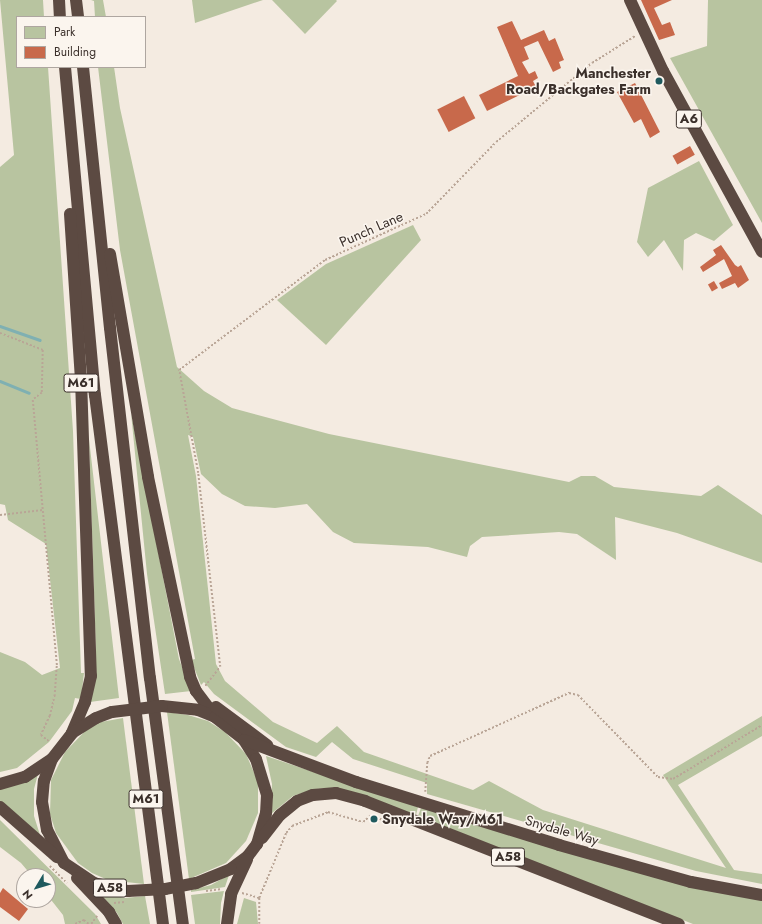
<!DOCTYPE html>
<style>
body{margin:0}
#map{position:relative;width:762px;height:924px;overflow:hidden;background:#f4ebe1;font-family:Jost,sans-serif}
div>[style]{position:absolute}
[style*='--x']{left:calc(var(--x)*1px);top:calc(var(--y)*1px);width:calc(var(--w)*1px);rotate:calc(var(--a)*1deg)}
.green>*{inset:0;background:#b8c4a0}
.stream>*{height:2.5px;margin:-1.25px;padding:0 1.25px;transform-origin:1.25px;border-radius:1.25px;background:#7fb0b2}
.building>*{inset:0;background:#c8694b;transform-origin:0 0}
.path>*{height:1.5px;margin-top:-0.75px;transform-origin:0;background:repeating-linear-gradient(90deg,#b9a596 0 2px,transparent 0 4px)}
.highway>*{height:12px;margin:-6px;padding:0 6px;transform-origin:6px;border-radius:6px;background:#5c4a42}
.dots>*{width:11px;height:11px;translate:-50% -50%;box-sizing:border-box;border:2px solid #fbf5ee;border-radius:50%}
span{translate:-50% -50%;white-space:nowrap;text-align:center;line-height:1.15;-webkit-text-stroke:3px #fbf5ee;paint-order:stroke}
.shield-label span{padding:1px 3px;background:#fbf5ee;border:1px solid;border-radius:3px;-webkit-text-stroke-width:0}
.shield-label{font-size:13px;color:#3b302b;font-weight:700}
.poi-label{font-size:14px;color:#3b302b;font-weight:700}
.right{translate:-100% -50%;text-align:right}
.left{translate:0 -50%;text-align:left}
.street-label{font-size:14px;color:#3b302b}
.legend{position:absolute;left:16px;top:16px;width:130px;height:52px;box-sizing:border-box;background:#fbf5ee;border:1px solid #aea6a0;margin:0;padding:5px 7px;list-style:none;font-size:12px;color:#3b302b}
.legend li{display:flex;align-items:center;gap:8px;height:20px}
.legend b{width:20px;border:1px solid #aea6a0}
.north{position:absolute;left:16px;top:868px;width:40px;height:40px;box-sizing:border-box;background:#fbf5ee;border:1px solid #aea6a0;border-radius:50%;rotate:232deg;font-size:11px;font-weight:700;line-height:16px;text-align:center;color:#3b302b}
.north::after{content:'';display:block;margin:auto;width:14px;height:18px;background:#1f5a5e;clip-path:polygon(50% 0,100% 100%,50% 72%,0 100%)}
</style>
<div id="map">
<div class="green">
<div style="clip-path:polygon(0 0,43px 0,44px 17px,17px 17px,17px 67px,48px 67px,73px 431px,81px 673px,84px 673px,81px 699px,75px 698px,72px 711px,49px 742px,17px 768px,0 772px,0 652px,25px 662px,42px 675px,60px 668px,46px 544px,8px 520px,5px 505px,0 504px,0 167px,14px 155px)"></div>
<div style="clip-path:polygon(91px 0,103px 0,106px 17px,95px 17px,94px 1px)"></div>
<div style="clip-path:polygon(192px 0,263px 0,195px 23px)"></div>
<div style="clip-path:polygon(272px 0,336px 0,337px 1px,305px 34px)"></div>
<div style="clip-path:polygon(708px 0,762px 0,762px 223px,670px 58px,707px 46px)"></div>
<div style="clip-path:polygon(98px 67px,114px 67px,120px 108px,177px 367px,204px 391px,232px 408px,329px 434px,569px 482px,581px 476px,595px 476px,614px 487px,701px 496px,718px 485px,762px 515px,762px 563px,677px 533px,615px 517px,616px 560px,577px 534px,559px 532px,482px 537px,470px 546px,467px 557px,428px 547px,354px 543px,333px 532px,307px 504px,275px 508px,245px 506px,222px 494px,201px 474px,193px 437px,188px 435px,196px 476px,216px 664px,225px 681px,273px 722px,317px 743px,337px 726px,364px 752px,473px 790px,489px 781px,543px 810px,726px 868px,663px 775px,762px 716px,762px 736px,678px 785px,734px 870px,762px 874px,762px 884px,696px 871px,427px 794px,427px 783px,353px 759px,332px 742px,316px 757px,286px 747px,214px 694px,204px 682px,201px 685px,191px 660px,195px 659px,120px 250px)"></div>
<div style="clip-path:polygon(699px 161px,733px 225px,714px 241px,696px 233px,684px 240px,683px 271px,664px 240px,648px 257px,637px 242px,648px 188px)"></div>
<div style="clip-path:polygon(413px 225px,421px 240px,326px 345px,277px 300px,326px 264px)"></div>
<div style="clip-path:polygon(131px 413px,179px 659px,191px 691px,165px 694px,147px 574px)"></div>
<div style="clip-path:polygon(89px 439px,119px 698px,90px 702px,96px 653px)"></div>
<div style="clip-path:polygon(167px 712px,188px 715px,208px 721px,225px 732px,246px 754px,258px 782px,258px 813px,246px 841px,226px 863px,189px 879px)"></div>
<div style="clip-path:polygon(123px 718px,144px 884px,108px 880px,92px 873px,78px 863px,56px 833px,50px 814px,51px 780px,65px 752px,88px 728px,101px 722px)"></div>
<div style="clip-path:polygon(266px 756px,418px 807px,416px 815px,331px 788px,315px 789px,293px 796px,271px 814px,272px 784px)"></div>
<div style="clip-path:polygon(38px 774px,34px 789px,34px 816px,40px 835px,0 802px,0 788px)"></div>
<div style="clip-path:polygon(421px 808px,762px 900px,762px 924px,693px 924px,418px 816px)"></div>
<div style="clip-path:polygon(0 820px,95px 914px,101px 924px,65px 924px,63px 915px,48px 896px,48px 876px,32px 876px,21px 863px,0 847px)"></div>
<div style="clip-path:polygon(229px 875px,225px 887px,191px 892px,191px 890px,211px 885px)"></div>
<div style="clip-path:polygon(224px 891px,221px 903px,220px 924px,195px 924px,191px 895px)"></div>
<div style="clip-path:polygon(99px 892px,125px 898px,145px 896px,150px 924px,123px 924px,117px 913px)"></div>
<div style="clip-path:polygon(244px 898px,256px 902px,258px 924px,237px 924px)"></div>
</div>
<div class="stream">
<div style="--x:0;--y:326;--w:42;--a:19.3"></div>
<div style="--x:0;--y:381;--w:31;--a:22"></div>
</div>
<div class="building">
<div style="clip-path:polygon(641px 0,672px 0,654px 8px,662px 25px,670px 22px,675px 35px,659px 40px)"></div>
<div style="clip-path:polygon(512px 21px,521px 40px,544px 30px,549px 41px,555px 38px,564px 60px,559px 62px,561px 68px,553px 72px,538px 41px,524px 47px,529px 59px,522px 62px,529px 74px,535px 71px,538px 78px,533px 81px,536px 87px,487px 111px,479px 95px,518px 76px,497px 27px)"></div>
<div style="clip-path:polygon(635px 83px,660px 132px,650px 138px,641px 119px,634px 123px,617px 92px)"></div>
<div style="left:464px;top:96px;width:25px;height:30px;rotate:63deg"></div>
<div style="left:690px;top:146px;width:10px;height:20px;rotate:61deg"></div>
<div style="clip-path:polygon(721px 245px,735px 265px,738px 267px,741px 265px,749px 280px,738px 288px,735px 283px,722px 289px,719px 283px,732px 276px,724px 259px,703px 272px,700px 267px,716px 255px,713px 250px)"></div>
<div style="left:714px;top:281px;width:8px;height:7px;rotate:60deg"></div>
<div style="clip-path:polygon(3px 888px,28px 909px,19px 921px,0 907px,0 893px)"></div>
</div>
<div class="path">
<div style="--x:0;--y:333;--w:46;--a:21.6"></div>
<div style="--x:43;--y:350;--w:43;--a:91.3"></div>
<div style="--x:42;--y:393;--w:11;--a:142"></div>
<div style="--x:33;--y:400;--w:267;--a:84.8"></div>
<div style="--x:57;--y:666;--w:29;--a:94"></div>
<div style="--x:55;--y:695;--w:22;--a:103"></div>
<div style="--x:50;--y:716;--w:21;--a:115"></div>
<div style="--x:41;--y:735;--w:11;--a:38"></div>
<div style="--x:0;--y:515;--w:43;--a:-6.6"></div>
<div style="--x:205;--y:686;--w:24;--a:-52"></div>
<div style="--x:220;--y:667;--w:195;--a:-96.5"></div>
<div style="--x:198;--y:473;--w:105;--a:-100.5"></div>
<div style="--x:179;--y:370;--w:183;--a:-37"></div>
<div style="--x:325;--y:260;--w:111;--a:-24.5"></div>
<div style="--x:426;--y:214;--w:100;--a:-45.8"></div>
<div style="--x:496;--y:142;--w:124;--a:-39.5"></div>
<div style="--x:592;--y:63;--w:51;--a:-32.1"></div>
<div style="--x:425;--y:792;--w:29;--a:-86"></div>
<div style="--x:427;--y:763;--w:8;--a:-67"></div>
<div style="--x:430;--y:756;--w:153;--a:-24.4"></div>
<div style="--x:569;--y:693;--w:9;--a:13"></div>
<div style="--x:578;--y:695;--w:115;--a:45.7"></div>
<div style="--x:658;--y:777;--w:15;--a:8"></div>
<div style="--x:673;--y:779;--w:104;--a:-31.2"></div>
<div style="--x:372;--y:816;--w:20;--a:20"></div>
<div style="--x:50;--y:866;--w:24;--a:45"></div>
<div style="--x:206;--y:891;--w:16;--a:-7"></div>
<div style="--x:242;--y:893;--w:18;--a:16"></div>
<div style="--x:114;--y:903;--w:10;--a:-6"></div>
<div style="--x:75;--y:924;--w:10;--a:-24"></div>
<div style="--x:84;--y:920;--w:6;--a:39"></div>
<div style="--x:91;--y:924;--w:10;--a:-53"></div>
<div style="--x:259;--y:924;--w:26;--a:-90"></div>
<div style="--x:259;--y:898;--w:70;--a:-67.4"></div>
<div style="--x:286;--y:833;--w:9;--a:-49"></div>
<div style="--x:292;--y:826;--w:39;--a:-21"></div>
<div style="--x:328;--y:812;--w:36;--a:16"></div>
<div style="--x:363;--y:822;--w:11;--a:-41"></div>
</div>
<div class="highway">
<div style="--x:59;--y:0;--w:17;--a:87"></div>
<div style="--x:76;--y:0;--w:17;--a:83"></div>
<div style="--x:630;--y:0;--w:78;--a:65.1"></div>
<div style="--x:663;--y:71;--w:206;--a:61.3"></div>
<div style="--x:65;--y:67;--w:329;--a:84.8"></div>
<div style="--x:95;--y:395;--w:533;--a:82.68"></div>
<div style="--x:83;--y:67;--w:262;--a:84.1"></div>
<div style="--x:110;--y:328;--w:352;--a:83.5"></div>
<div style="--x:150;--y:678;--w:248;--a:82.4"></div>
<div style="--x:70;--y:214;--w:165;--a:86.2"></div>
<div style="--x:81;--y:379;--w:297;--a:88.1"></div>
<div style="--x:91;--y:676;--w:27;--a:103"></div>
<div style="--x:85;--y:702;--w:34;--a:113"></div>
<div style="--x:110;--y:254;--w:226;--a:80.3"></div>
<div style="--x:148;--y:477;--w:204;--a:78.1"></div>
<div style="--x:190;--y:677;--w:15;--a:67"></div>
<div style="--x:196;--y:691;--w:31;--a:53"></div>
<div style="--x:162;--y:706;--w:36;--a:6"></div>
<div style="--x:198;--y:710;--w:18;--a:22"></div>
<div style="--x:215;--y:717;--w:37;--a:38"></div>
<div style="--x:244;--y:740;--w:22;--a:58"></div>
<div style="--x:256;--y:759;--w:38;--a:73"></div>
<div style="--x:267;--y:795;--w:18;--a:93"></div>
<div style="--x:266;--y:813;--w:32;--a:106"></div>
<div style="--x:257;--y:844;--w:15;--a:127"></div>
<div style="--x:248;--y:856;--w:21;--a:143"></div>
<div style="--x:231;--y:869;--w:38;--a:158"></div>
<div style="--x:196;--y:883;--w:32;--a:169"></div>
<div style="--x:165;--y:889;--w:37;--a:177"></div>
<div style="--x:128;--y:891;--w:35;--a:-167"></div>
<div style="--x:94;--y:883;--w:36;--a:-146"></div>
<div style="--x:64;--y:863;--w:37;--a:-117"></div>
<div style="--x:47;--y:830;--w:28;--a:-100"></div>
<div style="--x:42;--y:802;--w:21;--a:-85"></div>
<div style="--x:44;--y:781;--w:23;--a:-70"></div>
<div style="--x:52;--y:759;--w:33;--a:-52"></div>
<div style="--x:72;--y:733;--w:28;--a:-32"></div>
<div style="--x:96;--y:718;--w:17;--a:-21"></div>
<div style="--x:112;--y:712;--w:50;--a:-6.8"></div>
<div style="--x:216;--y:707;--w:64;--a:36.7"></div>
<div style="--x:244;--y:740;--w:120;--a:20.6"></div>
<div style="--x:356;--y:782;--w:213;--a:17.2"></div>
<div style="--x:559;--y:845;--w:137;--a:15.7"></div>
<div style="--x:691;--y:882;--w:72;--a:10.4"></div>
<div style="--x:0;--y:784;--w:26;--a:-16"></div>
<div style="--x:25;--y:777;--w:32;--a:-34"></div>
<div style="--x:0;--y:807;--w:76;--a:41.3"></div>
<div style="--x:262;--y:838;--w:29;--a:-52"></div>
<div style="--x:280;--y:815;--w:22;--a:-39"></div>
<div style="--x:297;--y:801;--w:17;--a:-21"></div>
<div style="--x:313;--y:795;--w:23;--a:-5"></div>
<div style="--x:336;--y:793;--w:30;--a:15"></div>
<div style="--x:365;--y:801;--w:337;--a:21.4"></div>
<div style="--x:77;--y:878;--w:47;--a:46.7"></div>
<div style="--x:109;--y:912;--w:14;--a:60"></div>
<div style="--x:227;--y:924;--w:30;--a:-82"></div>
<div style="--x:231;--y:894;--w:38;--a:-65"></div>
</div>
<div class="dots">
<div style="left:659px;top:81px;background:#1f5a5e"></div>
<div style="left:374px;top:819px;background:#1f5a5e"></div>
</div>
<div class="shield-label">
<span style="left:689px;top:119px">A6</span>
<span style="left:81px;top:383px">M61</span>
<span style="left:146px;top:799px">M61</span>
<span style="left:508px;top:857px">A58</span>
<span style="left:110px;top:888px">A58</span>
</div>
<div class="poi-label">
<span class="right" style="left:651px;top:81px">Manchester<br>Road/Backgates Farm</span>
<span class="left" style="left:382px;top:819px">Snydale Way/M61</span>
</div>
<div class="street-label">
<span style="left:371px;top:229px;rotate:-24deg">Punch Lane</span>
<span style="left:562px;top:830px;rotate:16deg">Snydale Way</span>
</div>
<ul class="legend">
<li><b style="height:11px;background:#b8c4a0"></b>Park</li>
<li><b style="height:11px;background:#c8694b"></b>Building</li>
</ul>
<div class="north">N</div>
</div>
